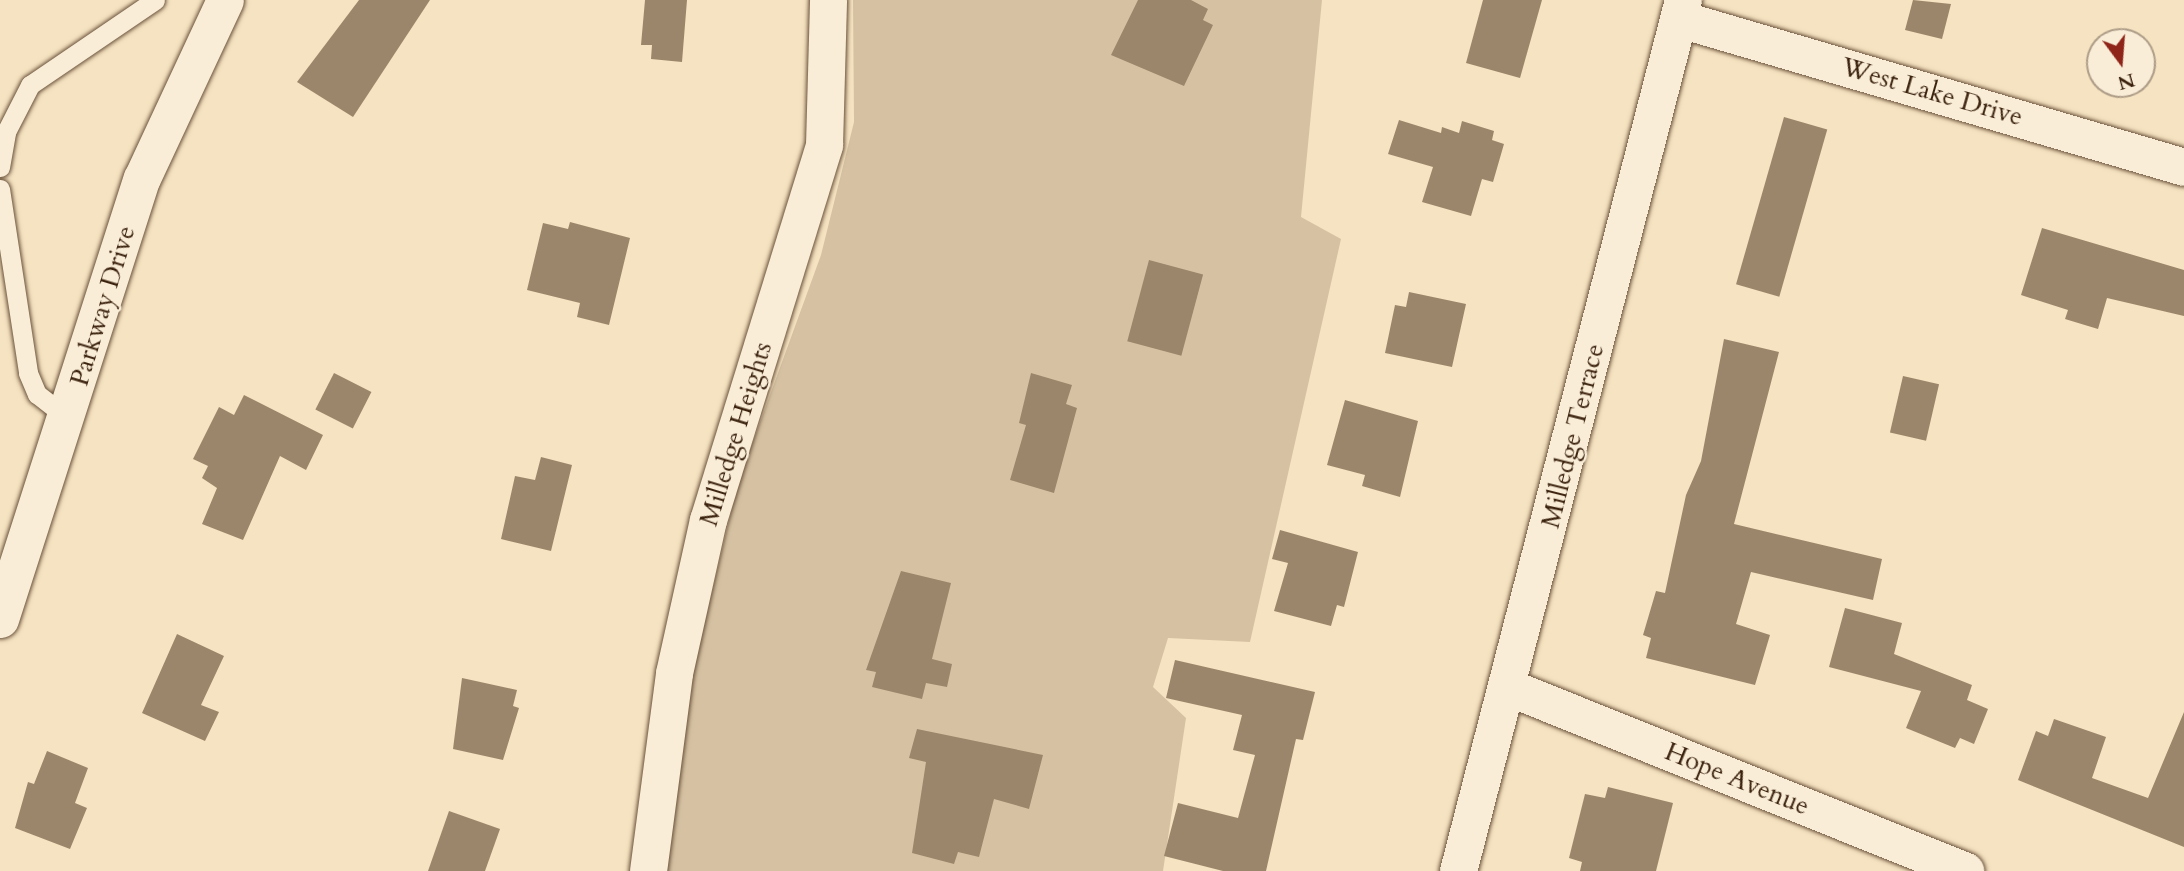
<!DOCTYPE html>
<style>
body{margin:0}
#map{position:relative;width:2184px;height:871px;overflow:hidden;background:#f6e3c1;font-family:Cardo,serif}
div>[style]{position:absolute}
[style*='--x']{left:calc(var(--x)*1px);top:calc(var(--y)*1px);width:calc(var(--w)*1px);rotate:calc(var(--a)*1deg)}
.green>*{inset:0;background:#d6c2a3}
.building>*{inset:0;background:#9c866b;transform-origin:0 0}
.roads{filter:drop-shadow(0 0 2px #6a523b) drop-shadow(0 0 2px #6a523b)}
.service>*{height:19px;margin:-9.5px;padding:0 9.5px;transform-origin:9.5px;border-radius:9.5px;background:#f9edd7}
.minor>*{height:37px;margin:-18.5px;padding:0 18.5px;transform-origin:18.5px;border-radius:18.5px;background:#f9edd7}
span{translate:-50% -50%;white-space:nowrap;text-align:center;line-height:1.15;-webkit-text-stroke:5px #f9edd7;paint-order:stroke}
.street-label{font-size:26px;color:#3b220e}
.north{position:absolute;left:2086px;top:28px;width:70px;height:70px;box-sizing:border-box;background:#f9edd7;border:2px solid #ad9c87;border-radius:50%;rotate:164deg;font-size:19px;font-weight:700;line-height:28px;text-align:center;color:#3b220e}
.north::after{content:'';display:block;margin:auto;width:24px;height:32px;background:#8f2418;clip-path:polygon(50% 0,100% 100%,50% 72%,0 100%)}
</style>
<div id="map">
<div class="green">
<div style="clip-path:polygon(853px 0,1322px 0,1301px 217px,1341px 239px,1250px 642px,1168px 638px,1153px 687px,1186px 718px,1163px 871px,665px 871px,684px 710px,738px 483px,821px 255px,854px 122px)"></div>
</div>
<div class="building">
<div style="clip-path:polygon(359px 0,430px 0,353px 117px,297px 82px)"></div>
<div style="clip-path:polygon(645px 0,687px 0,682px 62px,651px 59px,652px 45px,641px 45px)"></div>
<div style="clip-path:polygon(1138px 0,1191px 0,1208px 9px,1203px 20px,1213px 25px,1184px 86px,1111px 55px)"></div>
<div style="clip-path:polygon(1483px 0,1542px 0,1520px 78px,1466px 63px)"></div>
<div style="clip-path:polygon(1913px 0,1951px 4px,1942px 39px,1905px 30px)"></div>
<div style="left:1784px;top:117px;width:45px;height:174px;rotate:16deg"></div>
<div style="clip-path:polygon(1399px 120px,1441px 133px,1442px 127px,1459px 133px,1462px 121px,1494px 131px,1492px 140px,1504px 144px,1493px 182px,1482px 179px,1471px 216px,1422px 202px,1433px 167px,1388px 154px)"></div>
<div style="clip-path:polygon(570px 222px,630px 238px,609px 325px,577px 317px,580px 303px,527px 290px,543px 223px,568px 229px)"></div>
<div style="clip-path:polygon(2042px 228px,2184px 270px,2184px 316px,2107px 298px,2098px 329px,2065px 319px,2068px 310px,2021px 295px)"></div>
<div style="left:1149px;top:260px;width:56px;height:84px;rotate:15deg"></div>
<div style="clip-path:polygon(1409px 292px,1466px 304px,1452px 367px,1385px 353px,1395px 305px,1406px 307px)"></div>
<div style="clip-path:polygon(1724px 339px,1779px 352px,1734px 524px,1882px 559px,1873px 600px,1751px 572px,1736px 624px,1770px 635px,1755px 685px,1646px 658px,1651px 638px,1643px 635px,1656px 591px,1665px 593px,1686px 495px,1701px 461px)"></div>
<div style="left:334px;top:373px;width:42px;height:41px;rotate:27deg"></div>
<div style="clip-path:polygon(1031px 373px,1072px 385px,1066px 404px,1077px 408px,1054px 493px,1010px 480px,1026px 425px,1019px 423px)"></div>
<div style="left:1903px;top:376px;width:37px;height:58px;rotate:13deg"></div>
<div style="clip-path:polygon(244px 395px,323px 435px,306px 470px,280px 456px,243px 540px,202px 524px,217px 488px,202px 478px,208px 466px,193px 459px,219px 407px,234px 415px)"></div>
<div style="clip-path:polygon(1345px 400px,1418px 421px,1400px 497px,1362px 486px,1365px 475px,1327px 465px)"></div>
<div style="clip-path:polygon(541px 457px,572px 465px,551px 551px,501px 539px,515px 476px,535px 480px)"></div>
<div style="clip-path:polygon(1280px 530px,1358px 552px,1344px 607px,1337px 605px,1331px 626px,1274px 611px,1288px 563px,1272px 559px)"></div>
<div style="clip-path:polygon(901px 571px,951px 583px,932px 659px,952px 664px,947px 687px,926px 683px,922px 699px,872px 687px,876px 672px,866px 670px)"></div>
<div style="clip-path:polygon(1845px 608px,1902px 623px,1894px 654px,1972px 685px,1967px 700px,1988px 709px,1974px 744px,1960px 738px,1955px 748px,1906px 728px,1921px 691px,1829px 667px)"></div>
<div style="clip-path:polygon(177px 634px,224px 656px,201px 705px,219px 712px,205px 741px,142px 713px)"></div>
<div style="clip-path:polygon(1175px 660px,1315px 692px,1303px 740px,1296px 739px,1266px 871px,1223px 871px,1164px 856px,1178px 803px,1238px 818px,1255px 755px,1233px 750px,1242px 715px,1166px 698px)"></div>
<div style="clip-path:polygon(462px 678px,517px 690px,513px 706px,519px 708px,503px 760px,453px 749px)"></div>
<div style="clip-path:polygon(2184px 712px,2184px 847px,2018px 780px,2036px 731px,2048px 736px,2054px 719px,2106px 737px,2092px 778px,2148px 798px)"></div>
<div style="clip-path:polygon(917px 729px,1043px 755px,1029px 809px,994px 799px,979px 857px,958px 852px,954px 864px,912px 853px,926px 762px,909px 758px)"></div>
<div style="clip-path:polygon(47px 751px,88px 768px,75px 803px,87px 808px,70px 849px,15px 828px,28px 782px,34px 784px)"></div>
<div style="clip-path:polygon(1608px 787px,1673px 803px,1656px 871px,1580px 871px,1582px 862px,1569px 858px,1585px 794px,1605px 798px)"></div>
<div style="clip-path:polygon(449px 811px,500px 829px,485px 871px,428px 871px)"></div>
</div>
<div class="roads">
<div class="service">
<div style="--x:0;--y:167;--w:36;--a:-80"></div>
<div style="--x:6;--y:132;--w:53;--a:-62.9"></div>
<div style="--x:30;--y:85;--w:151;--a:-34.2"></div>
<div style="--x:0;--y:189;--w:186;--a:81.3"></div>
<div style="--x:28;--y:373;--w:23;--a:67"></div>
<div style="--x:37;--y:394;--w:39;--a:38"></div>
</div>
<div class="minor">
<div style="--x:1680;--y:19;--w:525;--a:16.36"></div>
<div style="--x:0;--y:619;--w:463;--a:-72.2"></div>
<div style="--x:142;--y:178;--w:196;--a:-65"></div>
<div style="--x:1508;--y:687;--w:493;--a:21.9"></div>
<div style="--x:648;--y:871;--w:200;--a:-82.5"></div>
<div style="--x:674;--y:673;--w:157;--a:-77.5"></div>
<div style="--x:708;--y:520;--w:393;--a:-72.8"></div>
<div style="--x:824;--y:145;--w:145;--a:-88.4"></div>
<div style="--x:1458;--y:871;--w:900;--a:-75.52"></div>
</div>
</div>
<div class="street-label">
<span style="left:1932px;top:92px;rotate:16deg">West Lake Drive</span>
<span style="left:103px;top:306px;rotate:-73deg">Parkway Drive</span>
<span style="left:736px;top:434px;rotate:-73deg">Milledge Heights</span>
<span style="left:1573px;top:436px;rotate:-76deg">Milledge Terrace</span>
<span style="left:1737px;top:779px;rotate:22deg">Hope Avenue</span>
</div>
<div class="north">N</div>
</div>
